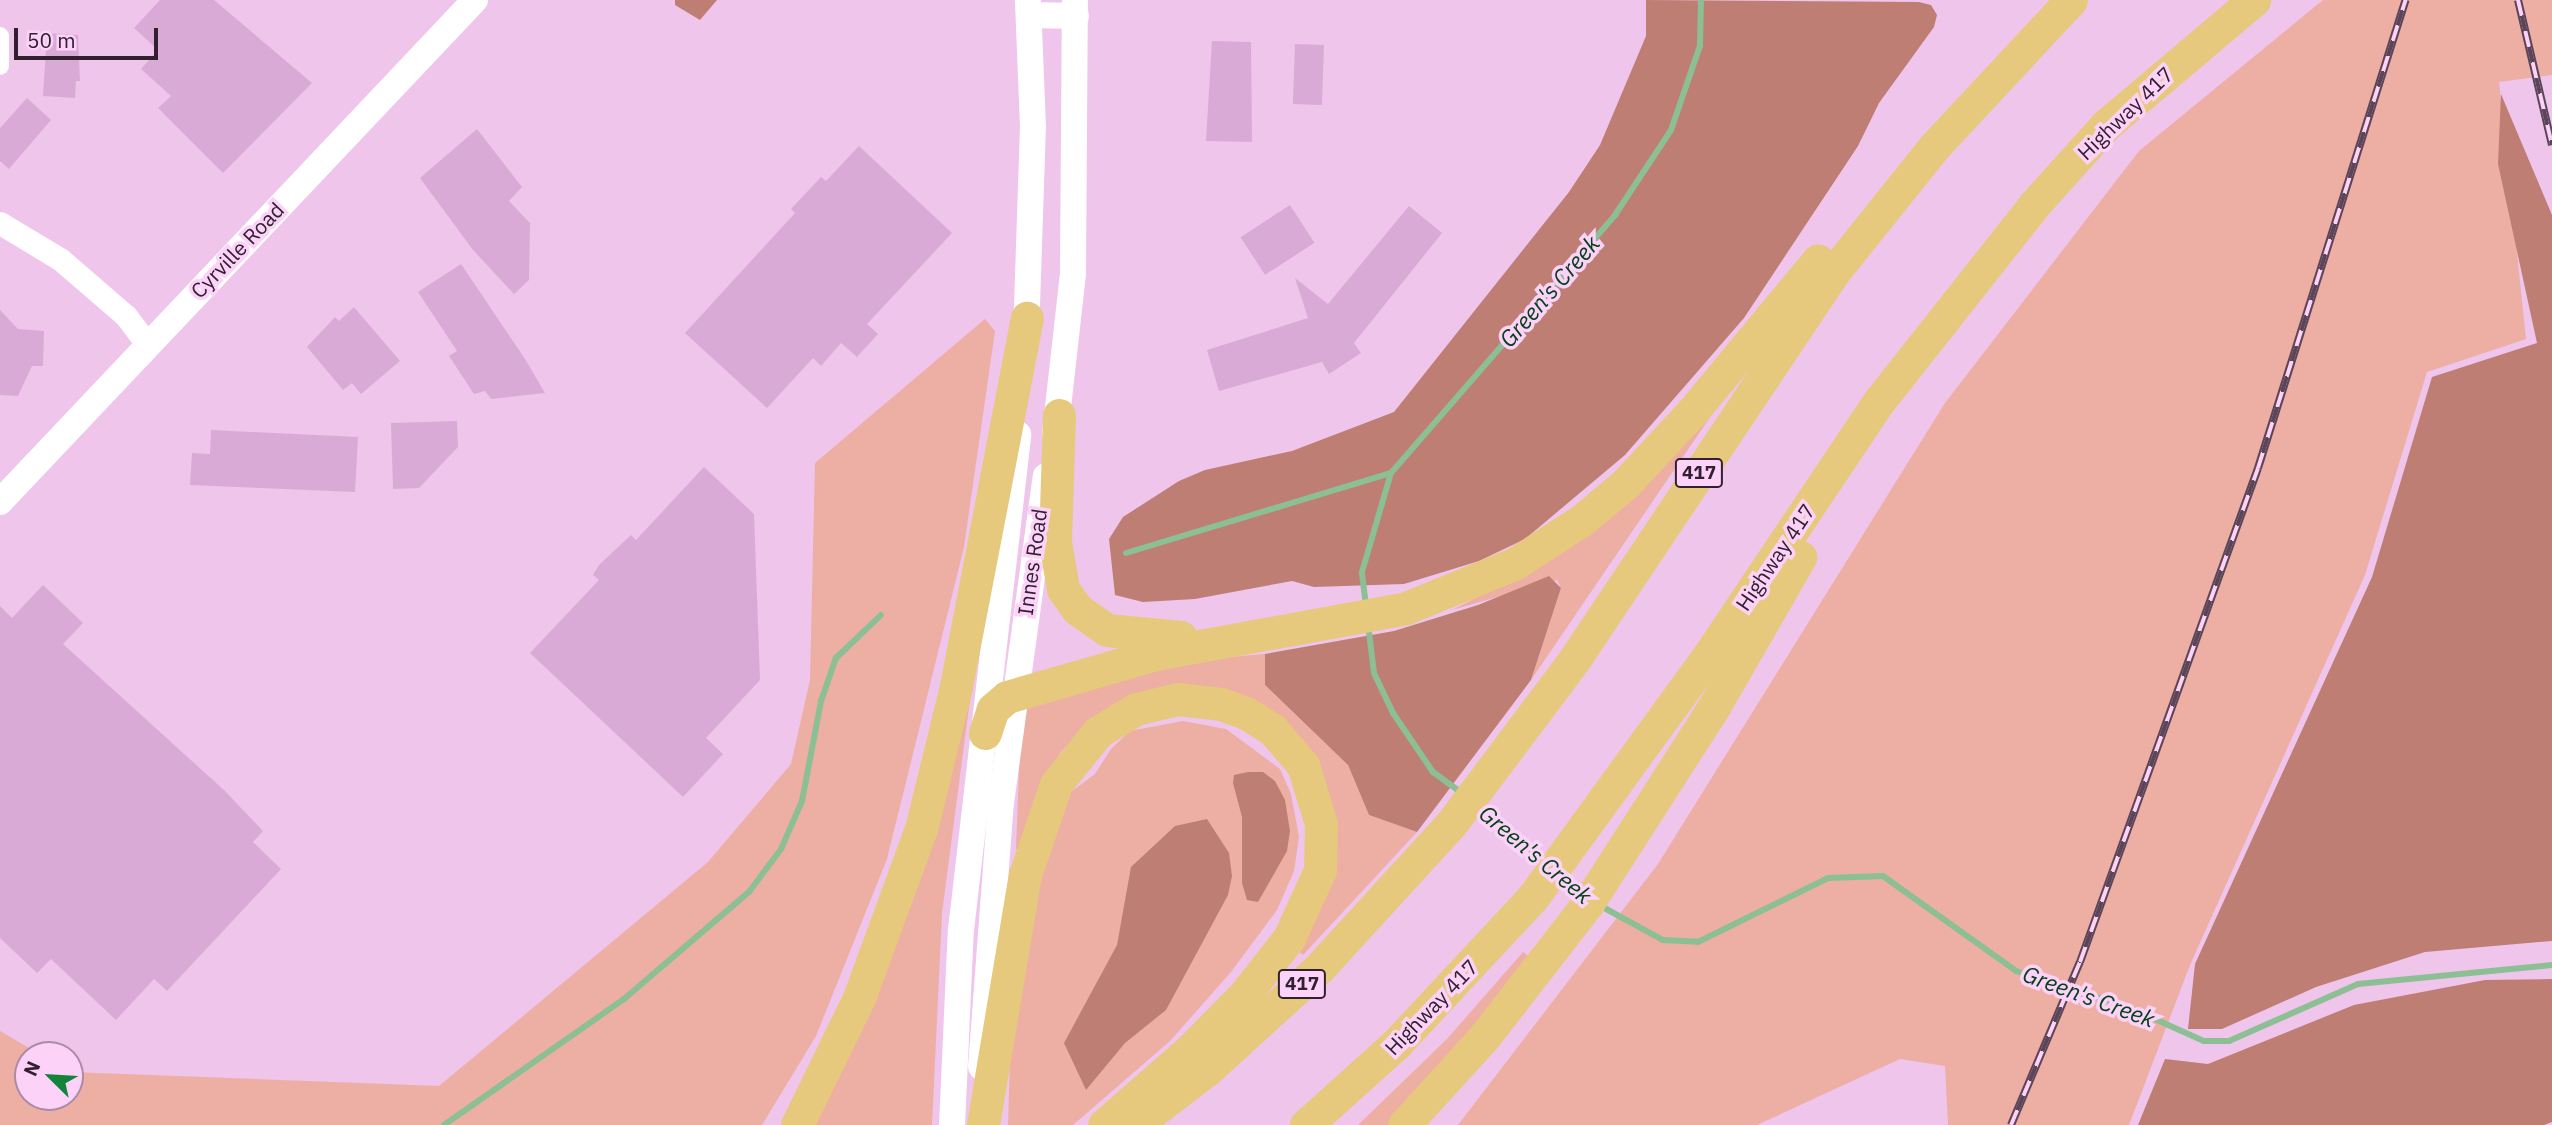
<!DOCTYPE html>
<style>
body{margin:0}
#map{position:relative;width:2552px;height:1125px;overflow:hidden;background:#efc5eb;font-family:"IBM Plex Sans",sans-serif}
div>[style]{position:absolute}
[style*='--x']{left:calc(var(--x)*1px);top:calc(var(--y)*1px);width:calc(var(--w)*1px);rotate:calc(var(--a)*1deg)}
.green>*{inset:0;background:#edaea4}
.forest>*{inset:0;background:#be7e74}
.stream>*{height:6px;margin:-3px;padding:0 3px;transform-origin:3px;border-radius:3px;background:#8cbf94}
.building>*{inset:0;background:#daaad6;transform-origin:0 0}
.minor>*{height:18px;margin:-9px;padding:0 9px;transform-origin:9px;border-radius:9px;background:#fff}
.tertiary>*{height:23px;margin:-11.5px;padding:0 11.5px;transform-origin:11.5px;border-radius:11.5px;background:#fff}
.secondary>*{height:26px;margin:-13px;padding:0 13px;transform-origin:13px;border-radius:13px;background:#fff}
.motorway>*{height:33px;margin:-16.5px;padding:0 16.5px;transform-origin:16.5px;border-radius:16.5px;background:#e6c97c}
.rail>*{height:8px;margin-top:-4px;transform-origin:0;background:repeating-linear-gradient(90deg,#fcd2f8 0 16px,#5b4559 0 32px);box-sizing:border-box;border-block:2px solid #5b4559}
span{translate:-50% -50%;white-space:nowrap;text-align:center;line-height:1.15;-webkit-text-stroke:7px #fcd2f8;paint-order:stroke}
.shield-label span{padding:2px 5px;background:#fcd2f8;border:2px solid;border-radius:5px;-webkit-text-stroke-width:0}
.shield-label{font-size:19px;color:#312130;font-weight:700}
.street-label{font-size:21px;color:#312130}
.water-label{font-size:23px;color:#034119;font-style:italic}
.north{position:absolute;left:14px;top:1041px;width:70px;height:70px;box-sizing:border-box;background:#fcd2f8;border:2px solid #ab8ba8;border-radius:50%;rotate:294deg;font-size:19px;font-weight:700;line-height:28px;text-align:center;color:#312130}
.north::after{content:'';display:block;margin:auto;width:24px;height:32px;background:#11833b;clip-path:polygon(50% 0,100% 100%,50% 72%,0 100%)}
.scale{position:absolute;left:14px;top:28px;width:144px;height:32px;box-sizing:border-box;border:4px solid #312130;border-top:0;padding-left:9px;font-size:21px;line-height:24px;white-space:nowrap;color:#312130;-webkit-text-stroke:5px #fcd2f8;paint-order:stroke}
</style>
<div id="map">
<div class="green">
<div style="clip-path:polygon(2323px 0,2552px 0,2552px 75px,2499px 82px,2526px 339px,2427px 372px,2365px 575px,2190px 965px,2129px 1125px,1948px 1125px,1945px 1066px,1900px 1059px,1757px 1125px,1458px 1125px,1658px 864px,1945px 403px,2139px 151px)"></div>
<div style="clip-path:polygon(985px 319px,995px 331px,964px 547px,887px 859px,816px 1036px,762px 1125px,0 1125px,0 1031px,41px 1055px,28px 1055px,28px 1097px,70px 1097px,70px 1072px,439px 1086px,708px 862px,791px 764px,810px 680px,815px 463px)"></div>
<div style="clip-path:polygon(1721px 401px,1531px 680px,1561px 588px,1557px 580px,1452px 610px,1533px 569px)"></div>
<div style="clip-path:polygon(1265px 654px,1265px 685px,1348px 765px,1369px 815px,1417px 832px,1303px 955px,1294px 947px,1335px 851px,1265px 711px,1093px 719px,1060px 753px,1040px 791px,1020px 850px,1016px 849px,1020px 744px,1027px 706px,1123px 676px,1206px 659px)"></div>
<div style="clip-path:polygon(971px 692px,942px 913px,932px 1125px,807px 1125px)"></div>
<div style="clip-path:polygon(1183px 721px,1226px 729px,1280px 769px,1291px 794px,1299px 837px,1294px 871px,1277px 910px,1231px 972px,1170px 1041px,1073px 1125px,1008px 1125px,1010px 1060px,1042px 864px,1067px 795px,1095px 774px,1111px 749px,1130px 731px)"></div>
<div style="clip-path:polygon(1523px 952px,1532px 959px,1428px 1084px,1388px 1125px,1358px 1125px,1447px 1039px)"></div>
</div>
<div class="forest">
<div style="clip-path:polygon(675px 0,717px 0,700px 20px,675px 5px)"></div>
<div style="clip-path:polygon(1646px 0,1919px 2px,1931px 5px,1937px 15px,1934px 27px,1879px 103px,1858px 146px,1744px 318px,1625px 455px,1525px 539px,1479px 561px,1404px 584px,1314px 587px,1292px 581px,1195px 599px,1143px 602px,1115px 595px,1109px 539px,1123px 517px,1179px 481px,1205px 470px,1292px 451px,1394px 412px,1569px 192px,1600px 145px,1646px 36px)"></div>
<div style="clip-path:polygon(2501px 94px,2552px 215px,2552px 941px,2425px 952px,2316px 987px,2222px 1029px,2188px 1029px,2195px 964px,2372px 577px,2432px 377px,2537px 343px,2498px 164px)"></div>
<div style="clip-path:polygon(1549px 576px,1561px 588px,1531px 680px,1417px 832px,1369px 815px,1348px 765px,1265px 685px,1265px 654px,1394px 631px,1478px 605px)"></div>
<div style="clip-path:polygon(1248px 772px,1263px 772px,1275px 781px,1285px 800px,1290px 831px,1287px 851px,1258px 902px,1247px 900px,1242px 883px,1242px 817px,1233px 783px,1234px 775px)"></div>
<div style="clip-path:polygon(1207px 819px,1229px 853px,1232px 876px,1228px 895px,1166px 1010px,1125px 1043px,1086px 1090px,1064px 1043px,1117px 945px,1131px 867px,1175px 826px)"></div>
<div style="clip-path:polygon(2552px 979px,2552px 1122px,2544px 1125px,2138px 1125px,2165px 1059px,2208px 1064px,2354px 1005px,2485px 980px)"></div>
</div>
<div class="stream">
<div style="--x:1126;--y:553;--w:277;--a:-16.8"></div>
<div style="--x:1366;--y:606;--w:34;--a:-97"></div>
<div style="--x:1362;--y:572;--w:103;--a:-73.7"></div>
<div style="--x:1391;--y:473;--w:342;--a:-49"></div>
<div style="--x:1615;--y:215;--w:102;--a:-56.6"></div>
<div style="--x:1671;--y:130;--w:89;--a:-71"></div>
<div style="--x:1700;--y:46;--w:46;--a:-88.8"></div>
<div style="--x:1368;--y:624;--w:49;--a:83"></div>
<div style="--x:1374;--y:673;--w:44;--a:64.6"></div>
<div style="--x:1393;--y:713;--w:71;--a:55.9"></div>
<div style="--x:1433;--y:772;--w:34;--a:36"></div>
<div style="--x:1478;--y:805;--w:90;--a:40"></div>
<div style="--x:1560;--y:875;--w:28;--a:44"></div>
<div style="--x:1599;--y:905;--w:73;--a:28.7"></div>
<div style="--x:1663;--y:940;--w:35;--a:3"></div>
<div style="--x:1698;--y:942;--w:145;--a:-26.2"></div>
<div style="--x:1828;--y:878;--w:55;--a:-2.1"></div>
<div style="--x:1883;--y:876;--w:163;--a:35.5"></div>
<div style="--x:2016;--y:971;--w:118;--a:17.8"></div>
<div style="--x:2128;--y:1007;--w:83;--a:24.1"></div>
<div style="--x:2204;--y:1041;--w:25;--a:0"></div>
<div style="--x:2229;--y:1041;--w:141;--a:-23.8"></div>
<div style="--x:2358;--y:984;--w:195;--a:-5.6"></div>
<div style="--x:444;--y:1125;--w:220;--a:-35"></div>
<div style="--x:624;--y:999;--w:165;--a:-40.6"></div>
<div style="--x:749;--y:892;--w:54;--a:-53.3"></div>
<div style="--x:781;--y:849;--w:52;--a:-66.4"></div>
<div style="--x:802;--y:801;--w:102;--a:-79.2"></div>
<div style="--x:821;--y:701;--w:46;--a:-70.8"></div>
<div style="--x:836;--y:658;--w:62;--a:-43.7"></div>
</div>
<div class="building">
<div style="clip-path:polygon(160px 0,214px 0,312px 83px,223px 173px,158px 108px,171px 96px,141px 69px,158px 50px,134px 28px)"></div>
<div style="clip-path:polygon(47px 33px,78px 35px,80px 81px,76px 81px,75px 98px,43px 96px)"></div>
<div style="clip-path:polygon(1212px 41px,1251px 42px,1252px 142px,1206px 141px)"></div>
<div style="left:1295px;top:44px;width:29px;height:60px;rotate:2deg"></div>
<div style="clip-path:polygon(27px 98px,51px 120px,9px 169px,0 161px,0 128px)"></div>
<div style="clip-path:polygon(477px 129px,522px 187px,509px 201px,530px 223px,529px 280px,514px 294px,473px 250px,420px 178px)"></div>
<div style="clip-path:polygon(859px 146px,952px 233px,867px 324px,878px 334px,857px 357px,841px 343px,821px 366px,813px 358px,767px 408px,685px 333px,795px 213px,791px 209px,821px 177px,826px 181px)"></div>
<div style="left:1290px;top:205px;width:45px;height:59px;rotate:57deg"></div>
<div style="clip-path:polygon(1409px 206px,1442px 233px,1354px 343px,1361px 353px,1329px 374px,1322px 362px,1219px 391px,1207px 350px,1308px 318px,1295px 278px,1328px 304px)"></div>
<div style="clip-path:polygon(461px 264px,525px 359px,545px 393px,491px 399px,485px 391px,474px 394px,449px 356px,457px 351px,418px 292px)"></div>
<div style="clip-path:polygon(354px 307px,400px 361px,361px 394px,352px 383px,343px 390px,307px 347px,335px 317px,339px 321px)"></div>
<div style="clip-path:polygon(0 310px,18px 329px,44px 331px,43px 366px,32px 366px,18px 396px,0 395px)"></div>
<div style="clip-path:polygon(457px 421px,458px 447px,419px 488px,393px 489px,391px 423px)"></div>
<div style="clip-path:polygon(211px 430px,358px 437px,355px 492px,190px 485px,192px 453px,210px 454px)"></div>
<div style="clip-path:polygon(704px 467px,754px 514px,760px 680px,706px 738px,723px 754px,683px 797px,530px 653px,599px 580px,593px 575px,599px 565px,631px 535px,636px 540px)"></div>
<div style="clip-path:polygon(43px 585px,83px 623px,63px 644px,225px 791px,263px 831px,253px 842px,281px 869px,167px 991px,154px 979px,116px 1020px,51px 959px,37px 973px,0 938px,0 606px,12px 618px)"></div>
</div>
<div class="minor">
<div style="--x:0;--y:36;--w:30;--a:90"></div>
</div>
<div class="tertiary">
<div style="--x:0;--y:223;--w:70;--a:31"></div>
<div style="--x:60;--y:259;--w:87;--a:40.8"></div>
<div style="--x:126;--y:316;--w:36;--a:53"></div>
</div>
<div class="secondary">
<div style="--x:1029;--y:15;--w:47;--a:1.2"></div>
<div style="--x:1026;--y:336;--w:209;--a:-88.1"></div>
<div style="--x:1033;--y:127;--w:127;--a:-92.3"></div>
<div style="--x:1055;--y:434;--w:162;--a:-83.6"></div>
<div style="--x:1073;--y:273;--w:273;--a:-89.6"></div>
<div style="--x:0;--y:502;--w:691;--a:-46.58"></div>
<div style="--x:981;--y:1067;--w:265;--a:-85.7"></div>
<div style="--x:1001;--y:803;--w:330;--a:-82.2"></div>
<div style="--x:952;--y:1125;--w:195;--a:-87.4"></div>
<div style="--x:961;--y:930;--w:499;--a:-83.4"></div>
</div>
<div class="motorway">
<div style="--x:1059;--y:415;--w:127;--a:91.8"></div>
<div style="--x:1055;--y:542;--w:48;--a:80.3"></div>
<div style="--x:1063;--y:589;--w:24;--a:55"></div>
<div style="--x:1077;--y:609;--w:37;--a:35"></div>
<div style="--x:1107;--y:630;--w:74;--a:5.4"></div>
<div style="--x:985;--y:733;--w:25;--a:-72"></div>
<div style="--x:993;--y:709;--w:18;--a:-41"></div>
<div style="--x:1007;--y:697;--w:155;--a:-16.1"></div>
<div style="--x:1156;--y:654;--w:254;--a:-10.4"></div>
<div style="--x:1406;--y:608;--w:117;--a:-22.2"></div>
<div style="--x:1514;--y:564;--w:81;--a:-32.9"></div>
<div style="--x:1582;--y:520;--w:57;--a:-40.1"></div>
<div style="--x:1626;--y:483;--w:97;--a:-47.1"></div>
<div style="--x:1692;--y:412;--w:197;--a:-50.3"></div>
<div style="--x:797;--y:1125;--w:141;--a:-64"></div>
<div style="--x:859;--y:998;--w:180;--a:-69.9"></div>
<div style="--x:921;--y:829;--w:147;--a:-76.2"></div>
<div style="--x:956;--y:686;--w:375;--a:-79.1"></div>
<div style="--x:983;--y:1125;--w:254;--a:-80.5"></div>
<div style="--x:1025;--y:875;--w:96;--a:-71.2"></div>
<div style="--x:1056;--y:784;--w:67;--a:-51.1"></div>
<div style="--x:1098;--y:732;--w:44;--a:-31.2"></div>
<div style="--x:1136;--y:709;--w:43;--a:-13.4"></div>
<div style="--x:1178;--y:699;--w:43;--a:6.6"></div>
<div style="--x:1221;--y:704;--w:27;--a:20"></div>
<div style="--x:1246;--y:713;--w:31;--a:32"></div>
<div style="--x:1272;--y:729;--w:48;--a:49.3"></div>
<div style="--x:1303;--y:765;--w:62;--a:73"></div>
<div style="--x:1321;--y:824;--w:46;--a:91.2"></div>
<div style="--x:1320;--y:870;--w:75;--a:114.5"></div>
<div style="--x:1289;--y:938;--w:71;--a:128.2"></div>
<div style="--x:1245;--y:994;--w:78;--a:134.5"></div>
<div style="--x:1190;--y:1050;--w:114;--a:138.9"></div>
<div style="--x:1135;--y:1125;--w:92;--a:-37.5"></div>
<div style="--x:1208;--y:1069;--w:151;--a:-42.3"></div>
<div style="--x:1320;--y:967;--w:194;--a:-47.5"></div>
<div style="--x:1451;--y:824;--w:205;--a:-53.1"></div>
<div style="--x:1574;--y:660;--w:466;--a:-56.2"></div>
<div style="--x:1833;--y:273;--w:160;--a:-51.3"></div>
<div style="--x:1933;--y:148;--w:202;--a:-47"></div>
<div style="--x:1306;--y:1125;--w:121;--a:-42"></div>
<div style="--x:1396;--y:1044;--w:201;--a:-47"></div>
<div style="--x:1533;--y:897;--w:299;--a:-54"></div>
<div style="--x:1709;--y:655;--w:307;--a:-56.2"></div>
<div style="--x:1880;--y:400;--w:247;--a:-51.7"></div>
<div style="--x:2033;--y:206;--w:109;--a:-48"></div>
<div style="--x:2106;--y:125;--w:194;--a:-40.2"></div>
<div style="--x:1404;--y:1125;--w:120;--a:-47.7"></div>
<div style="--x:1485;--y:1036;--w:168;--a:-52.2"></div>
<div style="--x:1588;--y:903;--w:235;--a:-57.3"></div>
<div style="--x:1715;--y:705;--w:171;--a:-60.1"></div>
</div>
<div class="rail">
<div style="--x:2518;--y:0;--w:149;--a:76.8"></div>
<div style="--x:2011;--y:1125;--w:177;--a:-67.1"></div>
<div style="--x:2080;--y:962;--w:525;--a:-70.18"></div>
<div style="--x:2258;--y:468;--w:491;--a:-72.5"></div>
</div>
<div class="shield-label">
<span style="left:1699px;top:473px">417</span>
<span style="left:1302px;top:984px">417</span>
</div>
<div class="street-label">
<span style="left:2125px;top:113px;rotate:-44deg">Highway 417</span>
<span style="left:237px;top:250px;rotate:-46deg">Cyrville Road</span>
<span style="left:1775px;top:557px;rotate:-56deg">Highway 417</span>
<span style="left:1032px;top:562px;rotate:-82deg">Innes Road</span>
<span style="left:1431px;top:1007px;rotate:-46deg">Highway 417</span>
</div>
<div class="water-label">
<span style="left:1549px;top:291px;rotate:-49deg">Green's Creek</span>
<span style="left:1536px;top:854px;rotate:40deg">Green's Creek</span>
<span style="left:2089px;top:996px;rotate:20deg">Green's Creek</span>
</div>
<div class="north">N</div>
<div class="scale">50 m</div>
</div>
